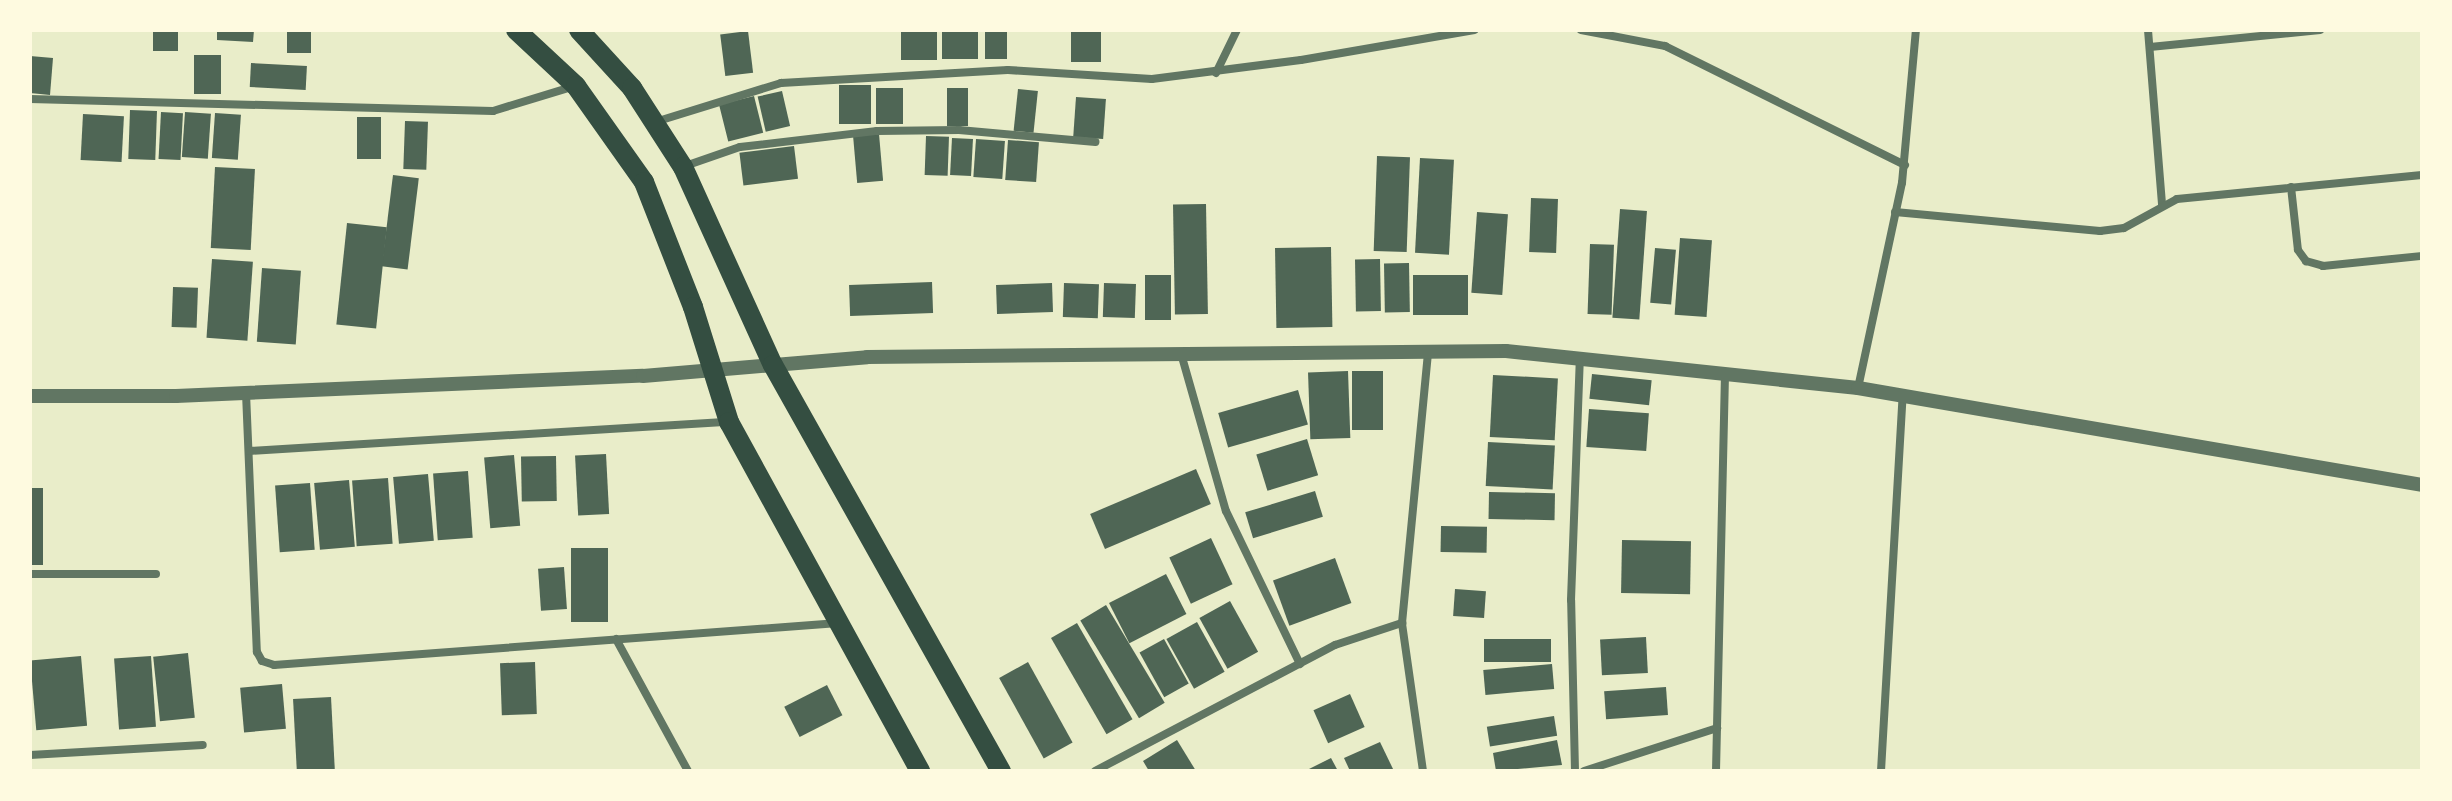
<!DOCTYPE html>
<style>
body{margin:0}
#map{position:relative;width:2452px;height:801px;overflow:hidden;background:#e9edc9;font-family:Commissioner,sans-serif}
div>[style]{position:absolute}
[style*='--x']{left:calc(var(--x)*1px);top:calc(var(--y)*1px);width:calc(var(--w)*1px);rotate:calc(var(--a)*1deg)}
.building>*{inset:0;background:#4f6655;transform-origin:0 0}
.minor>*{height:8px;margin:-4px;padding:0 4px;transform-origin:4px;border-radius:4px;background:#617663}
.tertiary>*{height:14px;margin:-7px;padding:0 7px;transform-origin:7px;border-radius:7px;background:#617663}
.primary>*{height:20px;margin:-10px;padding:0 10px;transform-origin:10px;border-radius:10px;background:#344e41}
span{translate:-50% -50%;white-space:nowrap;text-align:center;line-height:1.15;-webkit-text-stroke:6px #fefae0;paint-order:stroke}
.frame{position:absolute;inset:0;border:32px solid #fefae0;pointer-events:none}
</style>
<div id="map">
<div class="building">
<div style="left:153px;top:30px;width:25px;height:21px"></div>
<div style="clip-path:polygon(217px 30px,254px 30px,253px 42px,217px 40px)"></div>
<div style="left:287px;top:30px;width:24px;height:23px"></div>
<div style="left:901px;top:30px;width:36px;height:30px"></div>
<div style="left:942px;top:30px;width:36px;height:29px"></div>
<div style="left:985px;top:30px;width:22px;height:29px"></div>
<div style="left:1071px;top:30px;width:30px;height:32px"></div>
<div style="left:748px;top:31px;width:42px;height:28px;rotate:83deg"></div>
<div style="left:194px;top:55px;width:27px;height:39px"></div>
<div style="clip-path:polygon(30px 56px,53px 58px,50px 95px,30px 93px)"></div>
<div style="left:251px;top:63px;width:56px;height:24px;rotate:3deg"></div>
<div style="left:839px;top:85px;width:32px;height:39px"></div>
<div style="left:876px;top:88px;width:27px;height:36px"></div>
<div style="left:947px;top:88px;width:21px;height:38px"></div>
<div style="left:1018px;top:89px;width:20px;height:42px;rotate:6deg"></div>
<div style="left:782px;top:91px;width:36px;height:25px;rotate:77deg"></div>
<div style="left:754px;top:96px;width:38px;height:36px;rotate:76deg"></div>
<div style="left:1076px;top:97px;width:30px;height:40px;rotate:4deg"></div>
<div style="left:130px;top:110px;width:27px;height:49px;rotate:2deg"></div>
<div style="left:161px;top:112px;width:22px;height:47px;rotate:3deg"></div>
<div style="left:185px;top:112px;width:26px;height:45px;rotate:4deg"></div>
<div style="left:215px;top:113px;width:26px;height:45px;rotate:4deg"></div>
<div style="left:83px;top:114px;width:41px;height:46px;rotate:3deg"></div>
<div style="left:357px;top:117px;width:24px;height:42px"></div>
<div style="left:405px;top:121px;width:23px;height:48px;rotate:2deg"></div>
<div style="left:879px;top:134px;width:47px;height:26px;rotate:85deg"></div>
<div style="left:926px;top:136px;width:23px;height:39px;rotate:2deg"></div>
<div style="left:952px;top:138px;width:21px;height:37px;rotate:3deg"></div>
<div style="left:976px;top:139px;width:29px;height:38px;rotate:4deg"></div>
<div style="left:1008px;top:140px;width:31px;height:40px;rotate:4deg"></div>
<div style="left:794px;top:146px;width:33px;height:55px;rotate:83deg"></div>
<div style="left:1377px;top:156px;width:33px;height:95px;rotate:2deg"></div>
<div style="left:1420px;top:158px;width:34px;height:95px;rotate:3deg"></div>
<div style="left:215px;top:167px;width:40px;height:81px;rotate:3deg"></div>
<div style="left:393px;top:175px;width:26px;height:92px;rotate:7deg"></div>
<div style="left:1531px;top:198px;width:27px;height:54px;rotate:2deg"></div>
<div style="left:1206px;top:204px;width:110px;height:33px;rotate:89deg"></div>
<div style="left:1620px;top:209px;width:27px;height:109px;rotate:4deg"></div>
<div style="left:1477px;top:212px;width:31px;height:81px;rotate:4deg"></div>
<div style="left:347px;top:223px;width:40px;height:102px;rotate:6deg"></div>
<div style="left:1680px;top:238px;width:32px;height:77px;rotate:4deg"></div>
<div style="left:1590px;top:244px;width:24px;height:70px;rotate:2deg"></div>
<div style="left:1331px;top:247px;width:80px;height:56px;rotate:89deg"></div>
<div style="left:1655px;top:248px;width:21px;height:55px;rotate:5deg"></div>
<div style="left:212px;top:259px;width:41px;height:79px;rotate:4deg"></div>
<div style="left:1380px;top:259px;width:52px;height:25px;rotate:89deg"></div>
<div style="left:1409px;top:263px;width:49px;height:25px;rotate:89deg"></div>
<div style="left:262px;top:268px;width:39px;height:74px;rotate:4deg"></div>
<div style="left:1145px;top:275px;width:26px;height:45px"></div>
<div style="left:1413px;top:275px;width:55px;height:40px"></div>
<div style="left:932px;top:282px;width:31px;height:83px;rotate:88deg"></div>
<div style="left:1052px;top:283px;width:29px;height:56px;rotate:88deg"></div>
<div style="left:1064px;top:283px;width:35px;height:34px;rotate:2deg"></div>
<div style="left:1104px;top:283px;width:32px;height:34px;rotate:2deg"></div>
<div style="left:173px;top:287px;width:25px;height:40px;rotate:2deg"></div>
<div style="left:1348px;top:371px;width:67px;height:40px;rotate:88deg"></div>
<div style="left:1352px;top:371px;width:31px;height:59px"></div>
<div style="left:1592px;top:374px;width:60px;height:25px;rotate:6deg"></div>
<div style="left:1493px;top:375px;width:65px;height:62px;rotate:3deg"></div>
<div style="left:1298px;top:390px;width:36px;height:83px;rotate:74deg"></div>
<div style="left:1589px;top:409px;width:60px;height:38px;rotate:4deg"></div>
<div style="left:1307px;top:439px;width:38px;height:53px;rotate:73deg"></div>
<div style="left:1488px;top:442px;width:67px;height:44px;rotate:3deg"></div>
<div style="left:606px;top:454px;width:60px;height:31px;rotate:87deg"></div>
<div style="left:514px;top:455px;width:71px;height:30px;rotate:85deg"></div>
<div style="left:556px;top:456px;width:45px;height:35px;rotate:89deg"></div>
<div style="left:1196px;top:469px;width:38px;height:115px;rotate:67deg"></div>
<div style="left:468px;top:471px;width:67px;height:35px;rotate:86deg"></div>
<div style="left:428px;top:474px;width:67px;height:35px;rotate:85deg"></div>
<div style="left:388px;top:478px;width:66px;height:36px;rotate:86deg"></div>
<div style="left:349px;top:480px;width:67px;height:35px;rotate:85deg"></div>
<div style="left:310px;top:483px;width:67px;height:35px;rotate:86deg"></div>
<div style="left:30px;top:488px;width:13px;height:77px"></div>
<div style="left:1315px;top:491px;width:27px;height:73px;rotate:73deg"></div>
<div style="left:1489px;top:492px;width:66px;height:27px;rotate:1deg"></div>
<div style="left:1441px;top:526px;width:46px;height:26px;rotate:1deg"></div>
<div style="left:1211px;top:538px;width:51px;height:46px;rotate:65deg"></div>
<div style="left:1622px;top:540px;width:69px;height:53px;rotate:1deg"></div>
<div style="left:571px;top:548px;width:37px;height:74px"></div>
<div style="left:1335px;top:558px;width:48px;height:66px;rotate:70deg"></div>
<div style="left:564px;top:567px;width:42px;height:26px;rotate:86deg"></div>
<div style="left:1166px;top:574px;width:45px;height:64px;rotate:63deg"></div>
<div style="left:1455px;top:589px;width:31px;height:27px;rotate:4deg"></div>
<div style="left:1230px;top:601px;width:58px;height:35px;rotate:61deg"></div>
<div style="left:1106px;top:605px;width:114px;height:30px;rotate:59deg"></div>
<div style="left:1197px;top:622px;width:57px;height:35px;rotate:61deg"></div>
<div style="left:1077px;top:623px;width:111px;height:30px;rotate:60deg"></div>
<div style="left:1646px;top:637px;width:36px;height:46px;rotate:87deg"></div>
<div style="left:1164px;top:639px;width:51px;height:28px;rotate:61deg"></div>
<div style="left:1484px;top:639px;width:67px;height:23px"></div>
<div style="left:188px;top:653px;width:65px;height:35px;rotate:84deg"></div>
<div style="left:81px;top:656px;width:70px;height:51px;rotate:85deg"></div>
<div style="left:151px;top:656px;width:71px;height:37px;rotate:86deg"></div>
<div style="left:535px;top:662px;width:52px;height:35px;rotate:88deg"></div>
<div style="left:1028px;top:662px;width:92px;height:33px;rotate:61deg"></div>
<div style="left:1552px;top:664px;width:25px;height:69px;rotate:85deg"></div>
<div style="left:282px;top:684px;width:45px;height:42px;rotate:85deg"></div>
<div style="left:827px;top:685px;width:34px;height:48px;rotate:63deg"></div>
<div style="left:1666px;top:687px;width:28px;height:62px;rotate:86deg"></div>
<div style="left:1350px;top:694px;width:36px;height:40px;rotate:66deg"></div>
<div style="left:331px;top:697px;width:74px;height:38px;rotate:87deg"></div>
<div style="left:1554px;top:716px;width:20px;height:68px;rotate:81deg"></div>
<div style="clip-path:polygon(1177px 740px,1196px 771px,1149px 771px,1143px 761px)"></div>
<div style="clip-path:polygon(1557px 740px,1562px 765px,1496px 771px,1493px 753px)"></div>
<div style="clip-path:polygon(1380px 742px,1394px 771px,1350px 771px,1344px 758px)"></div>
<div style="clip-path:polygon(1331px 758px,1338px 771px,1305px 771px)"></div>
</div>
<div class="minor">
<div style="--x:1581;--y:30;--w:86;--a:10.8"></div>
<div style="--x:1665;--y:46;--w:268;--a:26.4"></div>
<div style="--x:2148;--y:30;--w:175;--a:85.4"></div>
<div style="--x:2150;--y:47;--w:171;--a:-5.7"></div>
<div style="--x:1216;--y:73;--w:48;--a:-64"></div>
<div style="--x:30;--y:99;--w:463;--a:1.5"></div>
<div style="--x:493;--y:111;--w:86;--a:-17"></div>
<div style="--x:655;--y:122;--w:132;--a:-17.2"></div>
<div style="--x:781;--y:83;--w:227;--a:-3.3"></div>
<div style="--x:1008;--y:70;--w:144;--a:3.6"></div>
<div style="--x:1152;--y:79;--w:150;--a:-7.3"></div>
<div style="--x:1301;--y:60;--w:176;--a:-9.8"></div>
<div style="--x:685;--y:166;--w:58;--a:-19.1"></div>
<div style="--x:740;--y:147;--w:138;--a:-6.7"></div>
<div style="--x:877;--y:131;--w:82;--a:-0.7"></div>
<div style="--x:959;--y:130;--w:137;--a:5"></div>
<div style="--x:2291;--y:187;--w:63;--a:83.7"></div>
<div style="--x:2298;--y:250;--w:14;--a:54"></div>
<div style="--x:2306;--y:261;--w:18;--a:16"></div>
<div style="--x:2323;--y:266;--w:100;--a:-5.8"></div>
<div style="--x:1895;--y:212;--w:206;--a:5.3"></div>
<div style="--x:2100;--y:231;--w:24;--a:-7"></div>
<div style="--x:2124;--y:228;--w:60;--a:-28.7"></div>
<div style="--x:2177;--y:199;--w:246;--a:-5.6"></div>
<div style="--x:1182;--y:357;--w:160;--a:74.1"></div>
<div style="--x:1226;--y:511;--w:170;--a:64.2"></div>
<div style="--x:1858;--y:388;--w:210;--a:-77.9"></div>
<div style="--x:1902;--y:183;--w:154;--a:-84.8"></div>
<div style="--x:246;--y:393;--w:259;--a:87.6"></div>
<div style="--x:257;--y:652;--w:10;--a:61"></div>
<div style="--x:262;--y:661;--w:13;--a:18"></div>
<div style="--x:274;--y:665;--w:566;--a:-4.26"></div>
<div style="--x:249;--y:451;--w:480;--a:-3.5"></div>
<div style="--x:30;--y:574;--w:126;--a:0"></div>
<div style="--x:616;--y:639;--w:150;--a:61.4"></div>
<div style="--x:30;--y:755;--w:173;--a:-3.3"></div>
<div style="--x:1095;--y:771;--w:271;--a:-27.7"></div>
<div style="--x:1335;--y:645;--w:71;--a:-18.2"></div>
<div style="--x:1423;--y:771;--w:149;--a:-98.1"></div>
<div style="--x:1402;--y:623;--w:273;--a:-84.5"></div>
<div style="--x:1575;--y:771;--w:171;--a:-91.3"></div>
<div style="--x:1571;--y:600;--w:243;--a:-87.9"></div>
<div style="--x:1584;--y:771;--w:140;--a:-17.9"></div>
<div style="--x:1716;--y:771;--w:399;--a:-88.7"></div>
<div style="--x:1881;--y:771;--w:377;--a:-86.7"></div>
</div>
<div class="tertiary">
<div style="--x:30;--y:396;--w:146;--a:0"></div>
<div style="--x:176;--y:396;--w:467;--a:-2.5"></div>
<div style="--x:643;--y:376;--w:225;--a:-4.8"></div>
<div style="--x:867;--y:357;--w:639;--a:-0.54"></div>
<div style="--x:1506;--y:351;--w:354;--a:6"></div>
<div style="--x:1858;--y:388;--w:572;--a:9.76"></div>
</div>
<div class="primary">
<div style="--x:516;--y:30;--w:82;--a:43"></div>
<div style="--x:576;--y:86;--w:118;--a:54.7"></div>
<div style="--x:644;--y:182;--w:134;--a:68.6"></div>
<div style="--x:693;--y:307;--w:121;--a:72.6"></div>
<div style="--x:729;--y:422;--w:398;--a:61.3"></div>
<div style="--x:579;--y:30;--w:79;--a:47.6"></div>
<div style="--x:632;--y:88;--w:94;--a:57.2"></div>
<div style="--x:683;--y:167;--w:217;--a:65.6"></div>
<div style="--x:773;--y:365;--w:466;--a:60.7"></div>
</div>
<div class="frame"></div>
</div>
